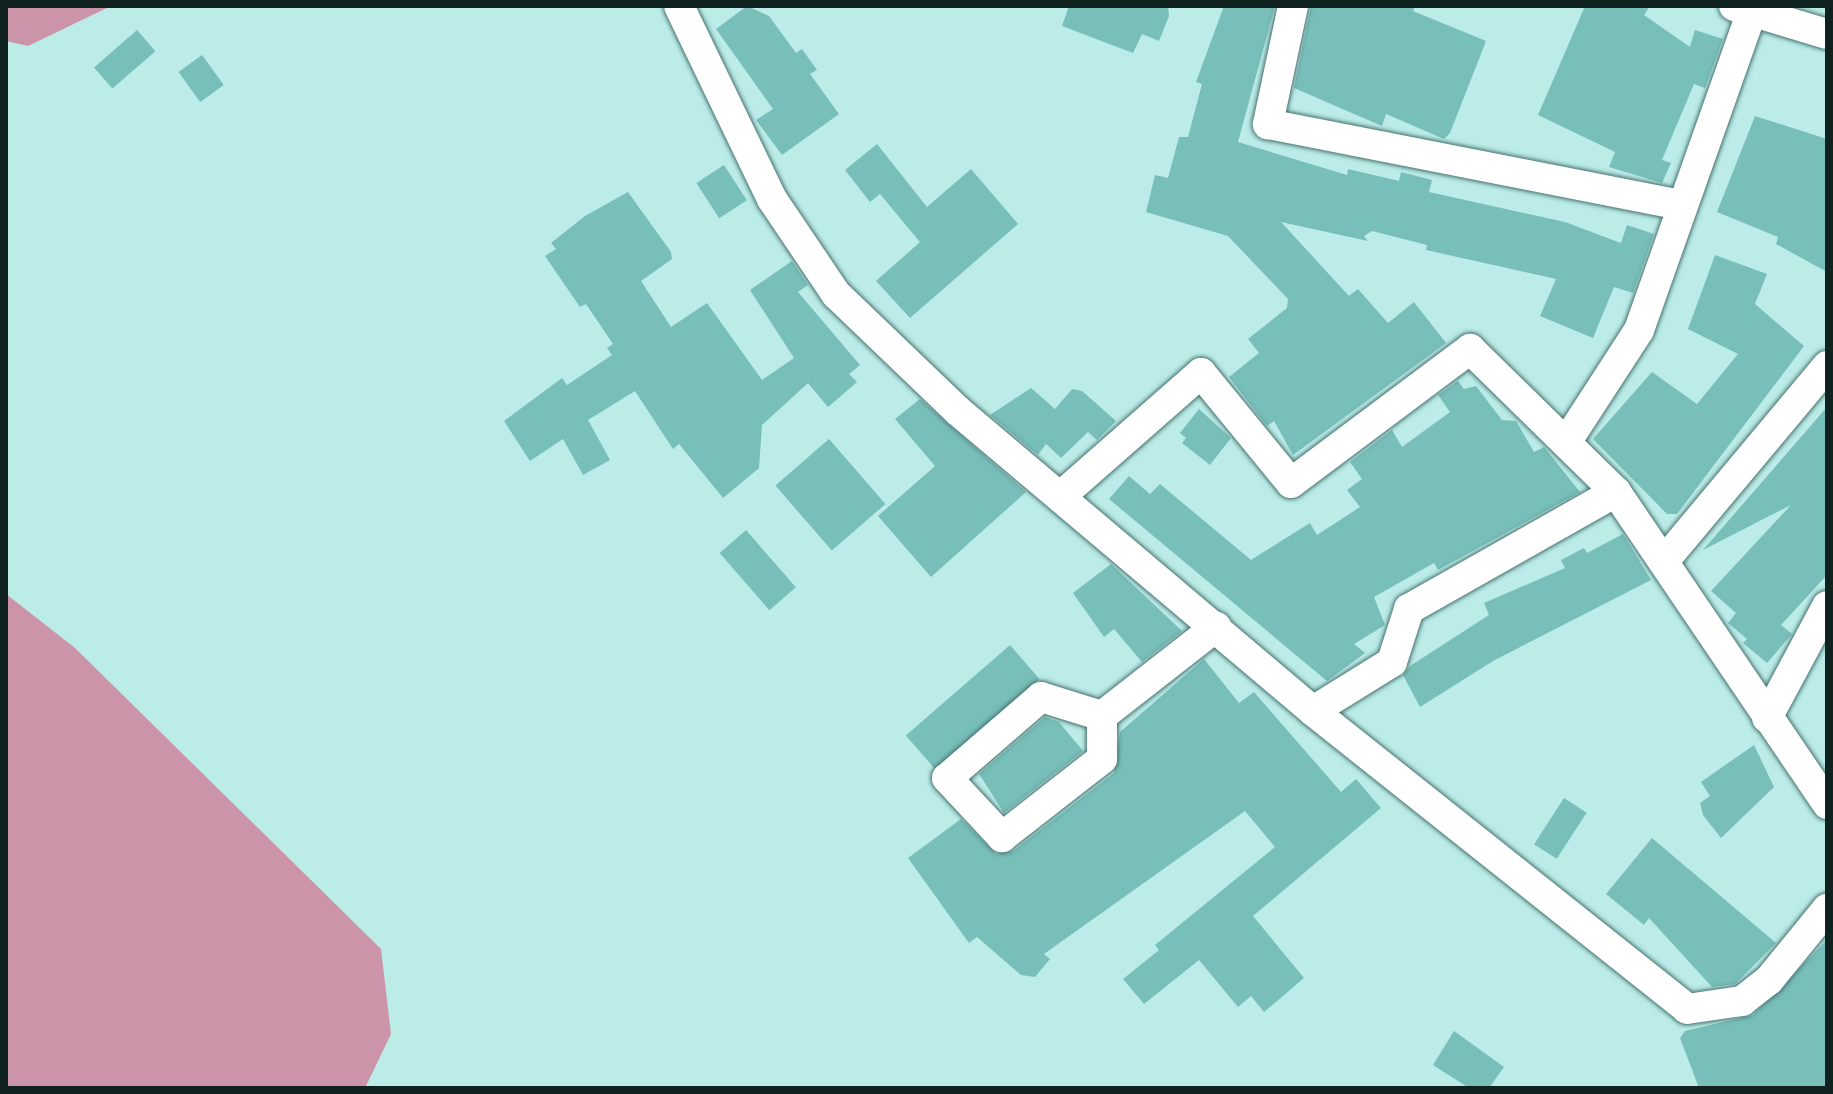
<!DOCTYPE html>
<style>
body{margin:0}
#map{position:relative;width:1833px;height:1094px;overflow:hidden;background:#bcece8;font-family:"DM Sans",sans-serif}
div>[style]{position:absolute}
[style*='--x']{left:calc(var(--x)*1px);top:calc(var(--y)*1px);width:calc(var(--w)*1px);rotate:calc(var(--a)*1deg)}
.forest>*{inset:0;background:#cb94a9}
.building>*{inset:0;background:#78beb9;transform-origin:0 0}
.roads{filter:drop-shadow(0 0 2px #45726f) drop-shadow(0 0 2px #45726f)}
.street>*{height:30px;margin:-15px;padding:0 15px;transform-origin:15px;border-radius:15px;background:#fff}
span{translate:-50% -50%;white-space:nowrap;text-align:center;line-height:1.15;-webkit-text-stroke:8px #fff;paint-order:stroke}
.frame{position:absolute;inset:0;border:8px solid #0f2220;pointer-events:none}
</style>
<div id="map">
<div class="forest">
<div style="clip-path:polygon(6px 6px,111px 6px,28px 46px,6px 41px)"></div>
<div style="clip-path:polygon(6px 594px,75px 648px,381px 949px,391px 1034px,365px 1088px,6px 1088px)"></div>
</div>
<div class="building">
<div style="clip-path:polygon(747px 6px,769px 16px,796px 53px,802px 49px,817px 70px,810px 74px,839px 114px,782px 155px,756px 120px,773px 109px,716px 29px)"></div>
<div style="clip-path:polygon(1069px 6px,1168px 6px,1169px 16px,1159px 41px,1142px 34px,1133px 53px,1062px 26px)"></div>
<div style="clip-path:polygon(1224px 6px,1275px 6px,1238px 142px,1347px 175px,1348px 169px,1399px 181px,1401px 172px,1432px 180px,1429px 192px,1565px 222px,1621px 243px,1627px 225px,1654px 234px,1633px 293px,1614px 287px,1593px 338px,1540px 316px,1556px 279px,1426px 250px,1427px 245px,1372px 231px,1364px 236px,1368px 241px,1281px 222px,1349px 296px,1358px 289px,1388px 323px,1414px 302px,1446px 343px,1293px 455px,1274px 421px,1267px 426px,1229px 377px,1259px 353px,1248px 339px,1287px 308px,1288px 299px,1228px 236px,1146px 212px,1155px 175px,1168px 178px,1179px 137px,1188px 137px,1202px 84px,1196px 82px)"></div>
<div style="clip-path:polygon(1311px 6px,1415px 6px,1413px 11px,1486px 41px,1450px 133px,1444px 139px,1386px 114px,1382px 126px,1294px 88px)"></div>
<div style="clip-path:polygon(1585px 6px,1650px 6px,1644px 15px,1690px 47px,1695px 30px,1723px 39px,1705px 88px,1694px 84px,1662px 160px,1671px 163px,1662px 183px,1609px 167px,1615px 152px,1538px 115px)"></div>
<div style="left:137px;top:30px;width:28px;height:57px;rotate:49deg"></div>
<div style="left:202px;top:55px;width:37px;height:29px;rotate:54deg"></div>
<div style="clip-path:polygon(1755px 116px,1827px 139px,1827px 272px,1776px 244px,1778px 237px,1717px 212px)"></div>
<div style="clip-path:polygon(877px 144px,927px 207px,971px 169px,1018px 224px,910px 318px,876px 281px,920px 242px,880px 194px,870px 202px,845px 170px)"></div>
<div style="left:724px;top:165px;width:42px;height:33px;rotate:57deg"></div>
<div style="clip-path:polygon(628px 192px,671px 252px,672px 259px,641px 281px,671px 327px,707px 303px,762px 380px,794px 358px,750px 290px,792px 261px,808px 285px,798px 292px,860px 365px,849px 374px,857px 382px,828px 407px,808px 383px,762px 425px,759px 468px,723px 498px,679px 444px,673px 449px,635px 391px,588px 420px,610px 460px,583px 475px,563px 439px,530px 461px,504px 421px,562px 378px,567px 385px,612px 355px,607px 348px,613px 344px,586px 304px,580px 307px,545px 256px,556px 249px,551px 243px,585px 216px)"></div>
<div style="clip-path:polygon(1715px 255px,1767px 274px,1755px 304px,1804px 346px,1677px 514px,1667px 514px,1593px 439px,1652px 372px,1697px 404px,1738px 354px,1688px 329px)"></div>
<div style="clip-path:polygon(1458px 381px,1464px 389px,1476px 386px,1502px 420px,1516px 421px,1534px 452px,1544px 447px,1580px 492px,1438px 570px,1434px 563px,1374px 597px,1385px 625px,1354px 644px,1365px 653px,1327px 681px,1109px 499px,1129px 476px,1150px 494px,1160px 484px,1251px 560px,1310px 523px,1317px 535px,1360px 507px,1347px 490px,1362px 479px,1350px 462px,1392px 430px,1402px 447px,1450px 412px,1438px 395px)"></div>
<div style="clip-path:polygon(1031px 388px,1055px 409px,1072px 389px,1082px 391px,1116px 421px,1097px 440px,1088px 432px,1061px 458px,1046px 444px,1038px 455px,990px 415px)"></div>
<div style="clip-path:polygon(920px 399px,1026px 492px,931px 577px,878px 516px,935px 466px,895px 419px)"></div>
<div style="clip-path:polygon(1827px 407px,1827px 575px,1781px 625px,1792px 634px,1767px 663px,1743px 643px,1747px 639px,1728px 623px,1736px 613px,1711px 591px,1791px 505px,1703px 550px)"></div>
<div style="clip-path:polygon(1199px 409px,1231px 438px,1210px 465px,1182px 443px,1186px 438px,1180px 433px)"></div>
<div style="left:829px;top:439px;width:86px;height:71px;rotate:49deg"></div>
<div style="left:746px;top:530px;width:76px;height:35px;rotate:49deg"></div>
<div style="clip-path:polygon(1623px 534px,1651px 580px,1493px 661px,1420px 707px,1403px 675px,1410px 666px,1489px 615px,1484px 603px,1565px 568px,1561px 560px,1584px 548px,1587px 553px)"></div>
<div style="clip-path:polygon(1111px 564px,1182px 631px,1142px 662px,1114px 629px,1104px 637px,1073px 593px)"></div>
<div style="left:1010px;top:645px;width:45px;height:138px;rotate:49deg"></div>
<div style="clip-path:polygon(1204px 659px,1239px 703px,1254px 692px,1341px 792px,1356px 779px,1381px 808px,1253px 916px,1304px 978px,1264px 1012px,1251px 996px,1238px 1007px,1199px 960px,1144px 1004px,1123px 979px,1159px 950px,1155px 945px,1275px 847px,1245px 811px,1044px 954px,1050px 959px,1035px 977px,1021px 975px,977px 937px,969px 943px,908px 858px,961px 819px,996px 854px,1013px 851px,1114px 773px,1120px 732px)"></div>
<div style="clip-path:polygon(1045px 717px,1059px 722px,1083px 751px,1004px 813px,979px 774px)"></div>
<div style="clip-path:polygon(1754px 745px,1774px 787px,1721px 838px,1703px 815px,1700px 803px,1710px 796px,1701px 782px)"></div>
<div style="left:1564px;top:798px;width:27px;height:55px;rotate:33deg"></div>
<div style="clip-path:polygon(1652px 838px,1776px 943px,1735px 984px,1712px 987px,1649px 918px,1644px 925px,1606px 894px)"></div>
<div style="clip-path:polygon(1827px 940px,1827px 1088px,1699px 1088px,1680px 1038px,1685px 1031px,1753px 1015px)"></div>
<div style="clip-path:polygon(1454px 1031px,1504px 1067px,1489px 1088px,1469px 1088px,1433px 1065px)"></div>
</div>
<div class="roads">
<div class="street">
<div style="--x:679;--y:6;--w:214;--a:64.3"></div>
<div style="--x:772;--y:199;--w:115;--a:56"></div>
<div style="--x:836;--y:294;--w:169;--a:43.8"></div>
<div style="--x:958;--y:411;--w:465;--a:40.2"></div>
<div style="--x:1313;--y:711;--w:478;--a:38.5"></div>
<div style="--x:1687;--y:1009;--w:56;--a:-8.3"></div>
<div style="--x:1742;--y:1001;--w:34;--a:-38"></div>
<div style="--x:1769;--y:980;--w:92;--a:-50.8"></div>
<div style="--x:1293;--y:6;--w:121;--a:102"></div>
<div style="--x:1268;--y:124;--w:420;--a:11.1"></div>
<div style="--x:1734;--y:6;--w:97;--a:16.8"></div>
<div style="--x:1567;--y:441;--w:132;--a:-57"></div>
<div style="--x:1639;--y:330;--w:336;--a:-70.5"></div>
<div style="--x:1062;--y:495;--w:185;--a:-41.3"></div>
<div style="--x:1201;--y:373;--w:142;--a:50.7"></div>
<div style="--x:1291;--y:483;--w:224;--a:-36.8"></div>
<div style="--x:1470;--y:349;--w:204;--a:44.4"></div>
<div style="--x:1616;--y:492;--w:377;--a:55.9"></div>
<div style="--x:1665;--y:560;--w:253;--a:-50.1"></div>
<div style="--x:1313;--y:711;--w:93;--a:-31.8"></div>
<div style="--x:1392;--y:662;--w:56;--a:-72.2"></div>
<div style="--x:1409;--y:609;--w:238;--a:-29.5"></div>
<div style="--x:1102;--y:716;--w:64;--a:-162.7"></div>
<div style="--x:1041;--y:697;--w:124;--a:139.2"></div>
<div style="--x:947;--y:778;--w:81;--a:47"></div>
<div style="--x:1002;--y:837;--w:127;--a:-38"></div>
<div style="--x:1102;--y:759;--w:43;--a:-90"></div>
<div style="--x:1102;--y:716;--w:145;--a:-38"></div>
<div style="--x:1767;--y:718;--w:127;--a:-61.8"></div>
</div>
</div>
<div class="frame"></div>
</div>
